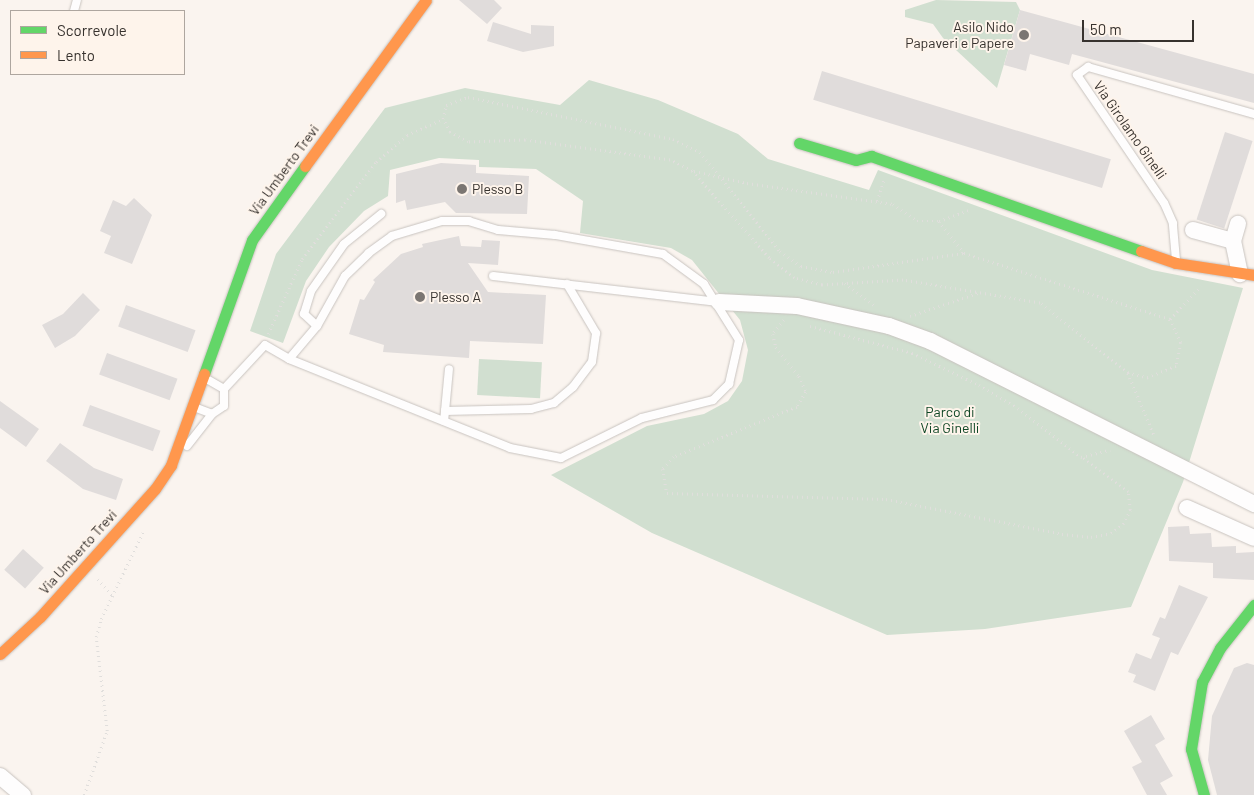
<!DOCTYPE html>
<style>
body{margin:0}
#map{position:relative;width:1254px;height:795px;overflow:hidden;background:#faf4ef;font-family:Barlow,sans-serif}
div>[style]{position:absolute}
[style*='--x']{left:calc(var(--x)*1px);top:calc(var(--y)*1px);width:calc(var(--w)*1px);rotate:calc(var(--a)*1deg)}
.green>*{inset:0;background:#d1dfd0;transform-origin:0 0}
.building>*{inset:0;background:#e0dcdb;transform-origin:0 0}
.path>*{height:2.5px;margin-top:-1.25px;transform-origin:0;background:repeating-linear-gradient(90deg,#e0dedc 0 1px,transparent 0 5px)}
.roads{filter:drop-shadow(0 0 1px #c8c3bf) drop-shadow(0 0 1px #c8c3bf)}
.lane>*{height:8px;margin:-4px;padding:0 4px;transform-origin:4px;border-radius:4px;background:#fefdfd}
.street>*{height:16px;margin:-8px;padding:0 8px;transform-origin:8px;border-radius:8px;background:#fefdfd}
.fast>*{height:11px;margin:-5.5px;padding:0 5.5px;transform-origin:5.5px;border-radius:5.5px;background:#63d668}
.slow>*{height:11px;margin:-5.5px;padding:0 5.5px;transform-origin:5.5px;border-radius:5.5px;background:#ff974d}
.dots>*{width:14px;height:14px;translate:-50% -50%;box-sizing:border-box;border:2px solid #fef4eb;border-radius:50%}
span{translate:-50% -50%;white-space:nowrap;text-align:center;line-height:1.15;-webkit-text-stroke:4px #fef4eb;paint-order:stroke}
.poi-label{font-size:14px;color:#37322e}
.right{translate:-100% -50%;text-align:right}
.left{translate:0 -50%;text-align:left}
.street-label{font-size:14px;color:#37322e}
.park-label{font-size:14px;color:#0e4624}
.legend{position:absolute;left:10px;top:10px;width:175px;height:65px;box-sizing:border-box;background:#fef4eb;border:1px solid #aea69f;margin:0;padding:6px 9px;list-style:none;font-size:15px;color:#37322e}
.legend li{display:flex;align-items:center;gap:10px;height:25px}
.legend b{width:25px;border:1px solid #aea69f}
.scale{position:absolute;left:1082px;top:20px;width:112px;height:22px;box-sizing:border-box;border:2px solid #37322e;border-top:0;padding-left:6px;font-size:15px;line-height:18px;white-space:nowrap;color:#37322e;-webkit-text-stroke:4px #fef4eb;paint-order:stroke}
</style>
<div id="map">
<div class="green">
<div style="clip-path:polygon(936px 0,1016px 2px,1020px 10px,997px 88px,943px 38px,933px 24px,905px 17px,905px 10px)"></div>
<div style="clip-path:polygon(589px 80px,658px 100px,738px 134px,768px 159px,869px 190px,878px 170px,1152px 270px,1243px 288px,1183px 482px,1131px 607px,985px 629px,887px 635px,652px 533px,551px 475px,647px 426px,704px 414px,728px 401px,742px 381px,748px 350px,740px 320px,692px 260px,671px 248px,580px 233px,583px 201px,536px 169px,479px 167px,479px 160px,439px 158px,390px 170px,388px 196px,364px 211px,329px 247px,306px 281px,283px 343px,250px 331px,276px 254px,385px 108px,465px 88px,560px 105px)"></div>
<div style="left:479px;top:359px;width:63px;height:36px;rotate:3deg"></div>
</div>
<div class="building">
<div style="clip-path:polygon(459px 0,494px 0,502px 8px,487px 24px)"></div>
<div style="clip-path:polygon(1020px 10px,1254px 74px,1254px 103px,1072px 54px,1069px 65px,1030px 54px,1026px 71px,1004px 65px)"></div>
<div style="clip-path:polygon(493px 22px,531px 34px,531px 25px,554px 26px,554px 46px,523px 52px,487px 41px)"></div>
<div style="left:822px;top:71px;width:302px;height:30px;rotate:17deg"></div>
<div style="left:1225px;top:132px;width:29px;height:92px;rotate:18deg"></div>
<div style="clip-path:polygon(441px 163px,476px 165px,476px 173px,529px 176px,527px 214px,456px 213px,445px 202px,407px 210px,405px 200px,396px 203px,396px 174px)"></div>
<div style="clip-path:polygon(134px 198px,152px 215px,132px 264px,104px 253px,111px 236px,100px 231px,113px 200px,126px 206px)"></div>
<div style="clip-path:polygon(459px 236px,461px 246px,481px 247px,482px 240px,500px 241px,498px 265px,468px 263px,488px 292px,546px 295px,543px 344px,470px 341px,469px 358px,383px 352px,384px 345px,349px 334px,360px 299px,364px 300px,375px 282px,373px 280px,401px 254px,423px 247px,422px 244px)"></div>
<div style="clip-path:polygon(83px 293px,100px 310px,75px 336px,55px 348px,42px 325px,63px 314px)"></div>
<div style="left:126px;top:305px;width:74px;height:23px;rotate:20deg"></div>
<div style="left:107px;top:353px;width:75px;height:23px;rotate:20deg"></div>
<div style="clip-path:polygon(0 401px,39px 429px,26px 447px,0 428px)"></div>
<div style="left:90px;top:405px;width:75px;height:22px;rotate:20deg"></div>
<div style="clip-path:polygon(60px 443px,94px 468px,123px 479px,116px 500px,83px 489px,46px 461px)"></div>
<div style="clip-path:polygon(1189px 526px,1190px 534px,1211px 533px,1212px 547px,1236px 546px,1236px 553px,1254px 552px,1254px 580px,1213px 578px,1213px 563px,1169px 561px,1168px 527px)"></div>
<div style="left:23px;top:549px;width:28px;height:28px;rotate:42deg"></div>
<div style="clip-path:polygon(1179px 585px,1208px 597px,1178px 655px,1171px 652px,1155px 691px,1133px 682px,1136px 675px,1128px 672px,1136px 653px,1151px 659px,1160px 638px,1152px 635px,1160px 617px,1165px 619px)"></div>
<div style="clip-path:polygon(1247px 663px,1254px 665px,1254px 795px,1217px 795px,1208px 760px,1212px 716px,1234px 668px)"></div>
<div style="clip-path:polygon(1151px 715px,1165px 739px,1155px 745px,1173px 776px,1160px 783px,1167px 795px,1147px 795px,1132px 767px,1142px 762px,1124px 731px)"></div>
</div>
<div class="path">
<div style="--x:468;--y:97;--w:209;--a:11.6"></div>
<div style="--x:673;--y:139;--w:30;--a:26"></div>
<div style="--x:700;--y:152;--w:127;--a:51.1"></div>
<div style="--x:780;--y:251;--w:26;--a:36"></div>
<div style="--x:801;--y:266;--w:33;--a:11"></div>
<div style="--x:833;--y:272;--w:132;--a:-8.3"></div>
<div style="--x:964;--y:253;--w:216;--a:17.8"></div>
<div style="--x:1170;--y:319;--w:26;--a:65"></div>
<div style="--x:1181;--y:343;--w:24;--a:102"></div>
<div style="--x:1176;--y:366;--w:30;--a:157"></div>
<div style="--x:1148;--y:378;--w:21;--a:-166"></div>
<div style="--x:1128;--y:373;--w:112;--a:-141.5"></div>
<div style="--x:1040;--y:303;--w:139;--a:-170.5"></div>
<div style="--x:903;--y:280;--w:81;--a:176.5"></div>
<div style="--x:822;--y:285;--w:29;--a:-166"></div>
<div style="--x:794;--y:278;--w:32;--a:-141"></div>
<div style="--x:769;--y:258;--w:116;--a:-131.5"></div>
<div style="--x:692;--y:171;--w:25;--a:-153"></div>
<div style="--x:670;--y:160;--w:146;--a:-172.1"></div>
<div style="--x:525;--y:140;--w:57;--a:178"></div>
<div style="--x:468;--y:142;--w:21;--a:-151"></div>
<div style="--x:450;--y:132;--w:15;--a:-118"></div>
<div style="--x:443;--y:119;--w:14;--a:-78"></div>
<div style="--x:446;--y:105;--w:23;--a:-20"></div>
<div style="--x:694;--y:171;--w:54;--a:12.8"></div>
<div style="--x:747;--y:183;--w:148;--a:8.2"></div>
<div style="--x:893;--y:204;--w:29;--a:35"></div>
<div style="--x:917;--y:221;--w:22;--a:0"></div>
<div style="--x:939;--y:221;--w:33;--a:-20"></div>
<div style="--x:877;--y:201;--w:22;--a:-72"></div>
<div style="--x:939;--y:221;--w:41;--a:52"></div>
<div style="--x:845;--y:283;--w:38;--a:37"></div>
<div style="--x:910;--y:316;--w:72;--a:-18.7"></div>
<div style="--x:1170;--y:319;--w:45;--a:-46.8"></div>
<div style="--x:784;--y:320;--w:18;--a:128"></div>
<div style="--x:773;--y:334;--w:13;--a:77"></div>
<div style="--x:776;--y:347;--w:37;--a:52"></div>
<div style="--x:799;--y:376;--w:17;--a:66"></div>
<div style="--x:806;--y:392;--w:17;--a:121"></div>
<div style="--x:797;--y:407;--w:133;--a:157.9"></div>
<div style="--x:674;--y:457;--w:16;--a:133"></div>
<div style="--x:663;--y:469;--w:24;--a:81"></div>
<div style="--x:667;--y:493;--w:219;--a:1.6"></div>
<div style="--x:886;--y:499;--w:179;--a:11.2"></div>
<div style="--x:1062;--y:534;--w:29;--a:6"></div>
<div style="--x:1091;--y:537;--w:20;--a:-11"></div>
<div style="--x:1111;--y:533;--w:15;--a:-37"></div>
<div style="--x:1123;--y:524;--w:16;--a:-63"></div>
<div style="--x:1130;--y:510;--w:18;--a:-96"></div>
<div style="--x:1128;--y:492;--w:59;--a:-143.3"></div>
<div style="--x:810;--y:326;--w:106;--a:14.8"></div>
<div style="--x:912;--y:353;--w:74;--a:25.5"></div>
<div style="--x:979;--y:385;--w:45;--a:30.5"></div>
<div style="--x:1018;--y:408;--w:80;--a:37.9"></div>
<div style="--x:1081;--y:457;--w:30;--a:-14"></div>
<div style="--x:268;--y:334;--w:82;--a:-65.6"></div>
<div style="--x:302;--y:259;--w:122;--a:-52.7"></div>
<div style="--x:376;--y:162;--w:41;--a:-41.1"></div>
<div style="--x:407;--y:135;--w:39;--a:-24"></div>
<div style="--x:1128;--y:373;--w:67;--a:67.2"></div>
<div style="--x:98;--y:579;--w:21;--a:49"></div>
<div style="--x:84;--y:795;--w:68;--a:-70.2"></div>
<div style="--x:107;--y:731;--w:95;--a:-96.7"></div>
<div style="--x:96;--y:637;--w:19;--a:-74"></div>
<div style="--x:101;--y:619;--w:97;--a:-64.2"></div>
</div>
<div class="roads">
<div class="lane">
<div style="--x:74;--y:11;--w:11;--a:-75"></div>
<div style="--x:1176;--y:260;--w:37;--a:-95"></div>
<div style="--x:1173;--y:223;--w:22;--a:-114"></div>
<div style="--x:1164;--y:203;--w:155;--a:-124.2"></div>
<div style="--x:1077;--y:75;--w:14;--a:-36"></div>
<div style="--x:1088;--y:67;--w:173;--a:15.8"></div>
<div style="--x:493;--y:276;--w:227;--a:6.6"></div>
<div style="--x:317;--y:326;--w:18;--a:-137"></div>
<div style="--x:304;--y:314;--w:24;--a:-73"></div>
<div style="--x:311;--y:291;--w:57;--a:-54.9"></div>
<div style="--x:344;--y:244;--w:48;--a:-39"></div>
<div style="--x:224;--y:389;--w:60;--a:-47"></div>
<div style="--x:265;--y:345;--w:28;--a:30"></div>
<div style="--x:289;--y:359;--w:238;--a:21.9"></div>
<div style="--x:510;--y:448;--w:52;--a:11.1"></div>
<div style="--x:561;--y:458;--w:90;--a:-26.3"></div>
<div style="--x:642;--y:418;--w:73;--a:-14.2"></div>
<div style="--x:713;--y:400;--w:23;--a:-45"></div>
<div style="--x:729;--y:384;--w:45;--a:-77.2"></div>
<div style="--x:739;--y:340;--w:66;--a:-122"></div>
<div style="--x:704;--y:284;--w:51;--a:-143.8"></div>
<div style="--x:663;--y:254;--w:110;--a:-170"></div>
<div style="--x:555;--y:235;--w:57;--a:-175"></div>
<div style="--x:498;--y:230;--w:30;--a:-163"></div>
<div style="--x:469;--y:221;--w:27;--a:180"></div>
<div style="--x:442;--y:221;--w:52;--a:163.3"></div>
<div style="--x:392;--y:236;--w:29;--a:144"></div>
<div style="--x:369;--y:253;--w:33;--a:136"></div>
<div style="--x:345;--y:276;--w:57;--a:119.2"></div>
<div style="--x:317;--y:326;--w:43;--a:130.3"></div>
<div style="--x:194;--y:407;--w:19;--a:21"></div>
<div style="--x:212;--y:414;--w:14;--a:-34"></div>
<div style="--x:224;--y:406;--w:17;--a:-90"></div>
<div style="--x:224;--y:389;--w:22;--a:-150"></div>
<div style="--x:445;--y:411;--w:42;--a:-84.6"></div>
<div style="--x:444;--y:421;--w:10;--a:-84"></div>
<div style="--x:445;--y:411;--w:86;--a:-1.3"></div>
<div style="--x:531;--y:409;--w:24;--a:-15"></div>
<div style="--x:554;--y:403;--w:25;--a:-40"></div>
<div style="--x:573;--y:387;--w:31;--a:-53"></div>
<div style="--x:592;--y:362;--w:29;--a:-82"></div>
<div style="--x:596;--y:333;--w:57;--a:-120.6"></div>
<div style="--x:187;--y:446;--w:41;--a:-52"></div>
</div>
<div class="street">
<div style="--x:1193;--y:230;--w:41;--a:15.4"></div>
<div style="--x:1233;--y:241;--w:34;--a:78"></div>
<div style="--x:1233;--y:241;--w:18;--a:-74"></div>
<div style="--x:719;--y:302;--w:78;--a:2.9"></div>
<div style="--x:797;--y:306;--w:94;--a:12.3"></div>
<div style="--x:889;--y:326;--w:44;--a:20.1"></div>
<div style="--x:930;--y:341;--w:363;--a:26.7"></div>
<div style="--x:1187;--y:508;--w:73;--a:24.1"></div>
<div style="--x:0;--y:776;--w:30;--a:40"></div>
</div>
<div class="fast">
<div style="--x:799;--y:143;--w:59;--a:16.6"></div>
<div style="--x:856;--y:160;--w:16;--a:-15"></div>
<div style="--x:871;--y:156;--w:286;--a:19.4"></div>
<div style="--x:204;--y:374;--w:142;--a:-70.3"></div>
<div style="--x:252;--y:240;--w:91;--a:-54.4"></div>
<div style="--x:1204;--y:795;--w:48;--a:-105.8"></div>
<div style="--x:1191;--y:749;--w:68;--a:-80.7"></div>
<div style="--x:1202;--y:682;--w:38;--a:-62"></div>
<div style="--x:1220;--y:648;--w:55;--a:-51.7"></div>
</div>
<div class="slow">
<div style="--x:305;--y:166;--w:205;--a:-53.9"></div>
<div style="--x:1141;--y:251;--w:37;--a:19"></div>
<div style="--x:1176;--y:263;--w:79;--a:8.7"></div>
<div style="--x:0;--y:654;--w:54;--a:-42.8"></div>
<div style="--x:40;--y:617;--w:172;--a:-48.1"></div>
<div style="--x:155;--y:489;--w:29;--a:-56"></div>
<div style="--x:171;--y:465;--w:97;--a:-70.1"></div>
</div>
</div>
<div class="dots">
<div style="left:1024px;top:35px;background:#7b7672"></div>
<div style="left:462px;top:189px;background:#7b7672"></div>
<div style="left:420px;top:297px;background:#7b7672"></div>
</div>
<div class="poi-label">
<span class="right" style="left:1014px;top:35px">Asilo Nido<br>Papaveri e Papere</span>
<span class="left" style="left:472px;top:189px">Plesso B</span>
<span class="left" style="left:430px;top:297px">Plesso A</span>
</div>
<div class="street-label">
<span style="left:1130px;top:130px;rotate:55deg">Via Girolamo Ginelli</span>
<span style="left:284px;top:170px;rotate:-54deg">Via Umberto Trevi</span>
<span style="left:78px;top:552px;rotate:-48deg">Via Umberto Trevi</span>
</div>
<div class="park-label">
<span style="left:950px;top:420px">Parco di<br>Via Ginelli</span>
</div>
<ul class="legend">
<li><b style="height:6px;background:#63d668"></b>Scorrevole</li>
<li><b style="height:6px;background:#ff974d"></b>Lento</li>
</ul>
<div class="scale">50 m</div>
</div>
